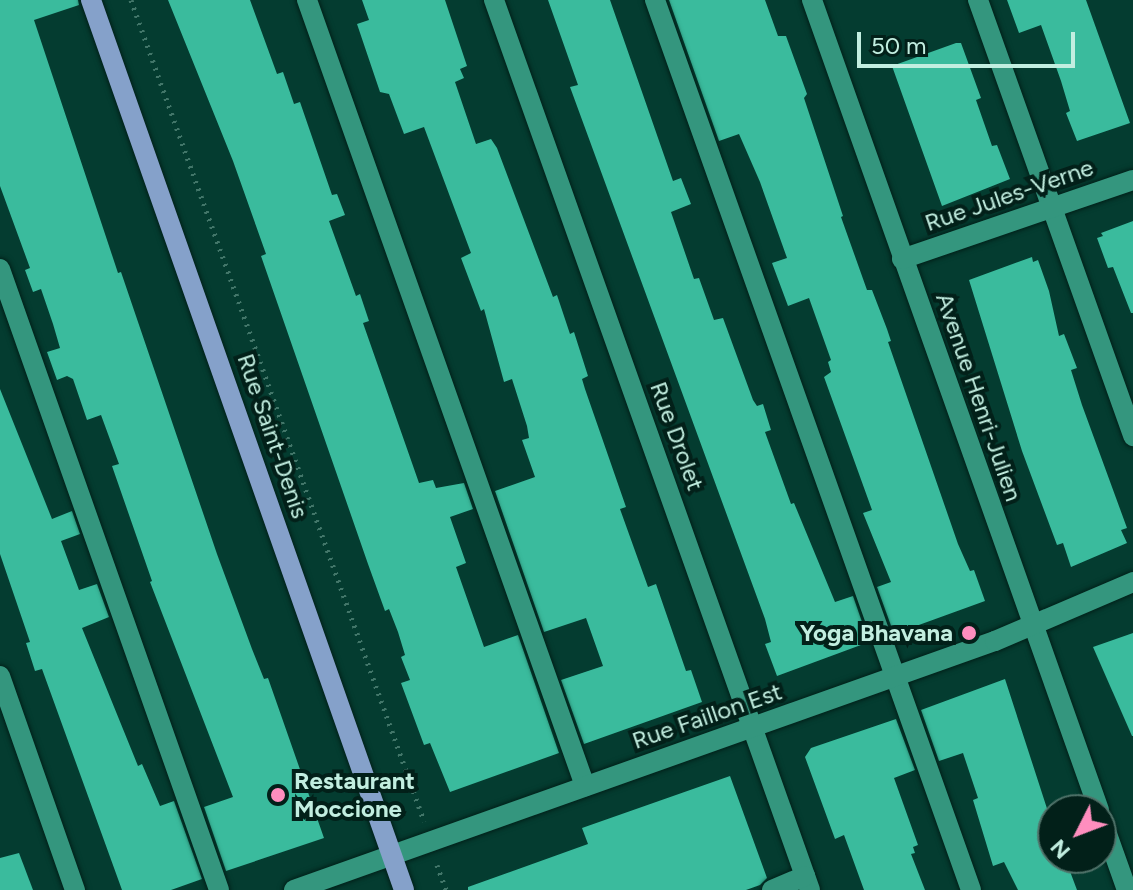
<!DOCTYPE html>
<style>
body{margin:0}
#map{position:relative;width:1133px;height:890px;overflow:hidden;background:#043c30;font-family:Figtree,sans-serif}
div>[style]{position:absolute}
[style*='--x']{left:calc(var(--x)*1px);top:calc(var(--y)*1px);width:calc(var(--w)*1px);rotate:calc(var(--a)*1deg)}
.building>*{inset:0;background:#3abb9d}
.path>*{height:5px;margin-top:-2.5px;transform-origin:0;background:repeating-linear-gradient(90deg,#427669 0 2px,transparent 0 8px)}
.roads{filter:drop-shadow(0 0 2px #022019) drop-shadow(0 0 2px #022019)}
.minor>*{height:20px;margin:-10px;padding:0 10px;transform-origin:10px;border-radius:10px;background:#34967e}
.major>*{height:20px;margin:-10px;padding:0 10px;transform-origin:10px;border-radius:10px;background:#85a1ca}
.dots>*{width:22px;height:22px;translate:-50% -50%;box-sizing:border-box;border:4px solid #022019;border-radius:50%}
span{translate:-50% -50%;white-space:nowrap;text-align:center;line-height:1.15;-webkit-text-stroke:8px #022019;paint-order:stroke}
.street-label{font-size:24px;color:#c2eee0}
.poi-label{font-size:24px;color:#c2eee0;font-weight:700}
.right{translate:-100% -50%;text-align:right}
.left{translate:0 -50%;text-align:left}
.north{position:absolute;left:1037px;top:794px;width:80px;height:80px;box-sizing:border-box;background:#022019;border:2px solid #4f7269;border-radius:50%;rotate:228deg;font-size:22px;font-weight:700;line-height:32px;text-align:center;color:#c2eee0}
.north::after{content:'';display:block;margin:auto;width:28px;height:36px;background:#fe8ebe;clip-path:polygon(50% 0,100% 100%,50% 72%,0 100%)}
.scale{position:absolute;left:857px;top:32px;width:218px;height:36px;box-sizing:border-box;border:4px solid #c2eee0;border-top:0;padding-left:10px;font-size:24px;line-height:28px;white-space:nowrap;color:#c2eee0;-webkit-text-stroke:6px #022019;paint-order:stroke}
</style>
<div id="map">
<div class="building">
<div style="clip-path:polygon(0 0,78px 0,79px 5px,34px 20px,118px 273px,121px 272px,217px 554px,252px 649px,264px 679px,268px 678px,324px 838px,226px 871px,204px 807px,233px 797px,150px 582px,152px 581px,112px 466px,119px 464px,101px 415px,87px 420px,73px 379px,67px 376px,57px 380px,47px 352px,60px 348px,53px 324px,41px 289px,33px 292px,25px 270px,30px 268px,0 186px)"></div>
<div style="clip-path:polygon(168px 0,250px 0,277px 74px,283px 72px,294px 104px,300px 102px,332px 195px,337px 194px,345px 215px,329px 221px,356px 296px,360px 294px,369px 321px,363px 323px,419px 483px,433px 480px,436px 488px,464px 483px,473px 509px,450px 517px,466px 563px,456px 567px,484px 647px,518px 635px,559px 753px,450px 792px,430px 743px,424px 745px,401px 683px,410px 680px,401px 657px,405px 655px,398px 632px,389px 609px,385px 611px,368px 564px,261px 256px,266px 254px,233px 161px)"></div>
<div style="clip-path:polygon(362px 0,445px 0,467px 66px,460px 69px,464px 78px,455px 82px,476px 144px,491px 139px,497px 148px,553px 297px,557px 295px,570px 334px,574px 332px,588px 376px,582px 379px,585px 389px,626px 507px,620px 509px,648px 587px,656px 584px,686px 671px,691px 670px,702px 702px,584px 744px,561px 680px,603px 666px,586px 618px,544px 632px,495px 491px,535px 477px,522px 440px,529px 438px,527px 426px,512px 379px,504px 382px,484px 309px,481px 311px,461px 258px,471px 253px,424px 127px,404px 134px,389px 94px,380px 92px,357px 24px,369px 20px)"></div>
<div style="clip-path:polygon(548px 0,610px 0,673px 181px,681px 178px,691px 204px,671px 212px,694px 279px,699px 278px,714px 320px,723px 318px,753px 400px,757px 406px,763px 404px,771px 430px,765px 432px,791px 504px,794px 503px,835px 602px,853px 596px,869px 642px,777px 676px,765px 644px,771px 642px,765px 619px,570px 87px,578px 85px)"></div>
<div style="clip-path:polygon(669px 0,765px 0,778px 36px,786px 36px,807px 94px,804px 98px,843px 216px,841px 217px,867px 290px,872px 290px,887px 329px,891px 341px,888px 342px,958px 544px,970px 571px,974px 570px,985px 601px,894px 634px,877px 587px,891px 582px,863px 513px,872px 510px,824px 377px,831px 372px,828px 362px,831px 360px,809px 298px,788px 306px,772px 263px,787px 258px,760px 182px,739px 134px,719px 141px)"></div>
<div style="clip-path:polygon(1007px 0,1086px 0,1130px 123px,1077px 141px,1066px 113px,1070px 111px,1061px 81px,1041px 25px,1019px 33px)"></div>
<div style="clip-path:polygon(956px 43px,961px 43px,981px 98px,976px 100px,992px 146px,997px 145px,1010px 179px,942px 206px,892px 66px)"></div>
<div style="clip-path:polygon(1133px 221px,1133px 313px,1131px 313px,1113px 267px,1108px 268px,1097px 238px,1103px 236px,1101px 233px)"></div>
<div style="clip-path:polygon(1032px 257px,1033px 262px,1038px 260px,1049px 291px,1059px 336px,1064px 334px,1077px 368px,1071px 370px,1082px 405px,1127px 528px,1121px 530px,1127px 543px,1071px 567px,1063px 543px,1057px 545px,1022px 451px,969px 280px)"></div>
<div style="clip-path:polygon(0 389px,52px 519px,72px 511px,80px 534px,61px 541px,79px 590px,97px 584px,109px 617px,82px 628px,138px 766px,142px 764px,160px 806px,174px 801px,202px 879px,171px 890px,122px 890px,42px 669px,35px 671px,26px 643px,30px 642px,0 554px)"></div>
<div style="clip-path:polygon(1133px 633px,1133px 736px,1132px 736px,1093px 647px)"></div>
<div style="clip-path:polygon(1005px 679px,1053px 827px,1053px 858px,1065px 858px,1077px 890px,1018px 890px,1004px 862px,993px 866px,973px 800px,978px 798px,963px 753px,939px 761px,921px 710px)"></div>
<div style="clip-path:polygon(896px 719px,915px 770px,894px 778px,918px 845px,913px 847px,915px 853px,911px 854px,925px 890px,864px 890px,844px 835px,835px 839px,805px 757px,811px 748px)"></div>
<div style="clip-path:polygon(730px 776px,767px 878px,760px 885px,746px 890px,468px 890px,468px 887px,588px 844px,582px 828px)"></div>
<div style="clip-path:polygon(19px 853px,33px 890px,0 890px,0 858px)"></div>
</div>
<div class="path">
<div style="--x:131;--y:0;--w:872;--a:70.36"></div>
<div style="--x:437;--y:865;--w:27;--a:70"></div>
</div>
<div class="roads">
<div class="minor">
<div style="--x:307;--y:0;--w:834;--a:70.52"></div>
<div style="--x:494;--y:0;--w:944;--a:70.45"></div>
<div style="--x:655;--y:0;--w:944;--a:70.45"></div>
<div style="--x:812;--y:0;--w:859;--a:70.49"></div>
<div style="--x:978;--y:0;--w:463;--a:70.4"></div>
<div style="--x:902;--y:259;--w:244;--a:-18.9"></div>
<div style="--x:0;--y:269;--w:658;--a:70.57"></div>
<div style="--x:0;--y:676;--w:227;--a:70.7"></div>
<div style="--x:1101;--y:817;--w:77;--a:70.4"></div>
<div style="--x:294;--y:890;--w:744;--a:-19.56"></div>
<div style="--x:995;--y:641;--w:150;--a:-23.1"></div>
<div style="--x:772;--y:890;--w:36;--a:-23"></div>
</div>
<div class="major">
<div style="--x:91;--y:0;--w:943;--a:70.62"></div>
</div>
</div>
<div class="dots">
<div style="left:969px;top:633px;background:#fe8ebe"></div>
<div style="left:278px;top:795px;background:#fe8ebe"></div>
</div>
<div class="street-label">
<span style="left:1009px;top:195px;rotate:-19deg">Rue Jules-Verne</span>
<span style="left:979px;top:397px;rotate:71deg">Avenue Henri-Julien</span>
<span style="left:273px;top:436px;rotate:71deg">Rue Saint-Denis</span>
<span style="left:677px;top:436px;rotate:70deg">Rue Drolet</span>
<span style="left:707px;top:716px;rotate:-19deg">Rue Faillon Est</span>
</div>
<div class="poi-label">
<span class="right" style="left:953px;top:633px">Yoga Bhavana</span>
<span class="left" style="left:294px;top:795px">Restaurant<br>Moccione</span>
</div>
<div class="north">N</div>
<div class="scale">50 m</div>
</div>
